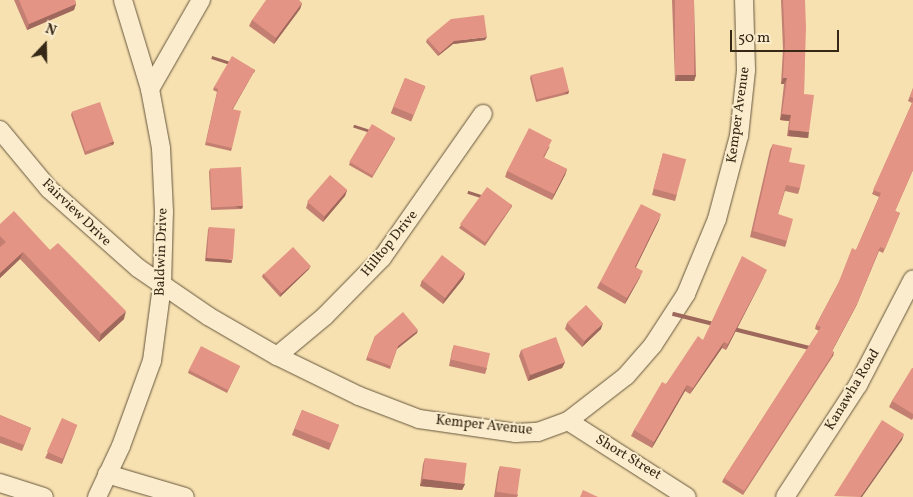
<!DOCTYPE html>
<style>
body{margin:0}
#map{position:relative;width:913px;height:497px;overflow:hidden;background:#f7e1b1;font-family:Vollkorn,serif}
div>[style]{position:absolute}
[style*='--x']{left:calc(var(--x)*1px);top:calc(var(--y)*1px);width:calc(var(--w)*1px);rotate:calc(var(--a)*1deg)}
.roads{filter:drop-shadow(0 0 1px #66563d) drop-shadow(0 0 1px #66563d)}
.minor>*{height:18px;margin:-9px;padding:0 9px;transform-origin:9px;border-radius:9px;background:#faeccc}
.wall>*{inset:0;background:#c37f72;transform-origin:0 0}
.shaded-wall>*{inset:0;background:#9f685c;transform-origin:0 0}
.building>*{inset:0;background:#e39484;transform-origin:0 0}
span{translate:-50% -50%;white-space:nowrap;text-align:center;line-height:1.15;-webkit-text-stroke:4px #faeccc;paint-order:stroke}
.street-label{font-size:14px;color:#352816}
.north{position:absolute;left:20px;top:20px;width:50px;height:50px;-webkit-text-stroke:4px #faeccc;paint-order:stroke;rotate:21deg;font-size:14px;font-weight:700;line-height:20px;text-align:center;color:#352816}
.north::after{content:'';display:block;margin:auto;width:18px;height:22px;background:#352816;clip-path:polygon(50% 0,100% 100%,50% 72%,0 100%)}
.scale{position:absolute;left:730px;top:30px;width:109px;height:22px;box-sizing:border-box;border:2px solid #352816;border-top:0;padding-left:6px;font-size:15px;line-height:18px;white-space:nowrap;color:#352816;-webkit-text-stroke:4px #faeccc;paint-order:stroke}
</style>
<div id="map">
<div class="roads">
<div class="minor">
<div style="--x:150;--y:89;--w:103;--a:-60.2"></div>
<div style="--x:0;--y:130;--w:77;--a:50.3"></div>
<div style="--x:49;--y:189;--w:119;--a:41.6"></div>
<div style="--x:138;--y:268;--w:85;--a:34.4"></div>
<div style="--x:208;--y:316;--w:80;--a:30.1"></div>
<div style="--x:277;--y:356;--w:91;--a:26"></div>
<div style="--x:359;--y:396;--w:64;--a:21"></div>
<div style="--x:419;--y:419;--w:98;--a:8.2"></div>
<div style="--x:516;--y:433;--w:22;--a:-3"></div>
<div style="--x:538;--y:432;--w:32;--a:-20"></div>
<div style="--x:568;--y:421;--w:73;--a:-37.8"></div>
<div style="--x:626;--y:376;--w:41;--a:-48.9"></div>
<div style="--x:653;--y:345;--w:61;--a:-57.1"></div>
<div style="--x:686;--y:294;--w:81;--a:-67.5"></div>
<div style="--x:717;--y:219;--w:86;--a:-75.2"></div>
<div style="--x:739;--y:136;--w:66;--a:-83.9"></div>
<div style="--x:746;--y:70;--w:70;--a:-91.6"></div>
<div style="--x:277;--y:356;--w:62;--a:-39.8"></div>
<div style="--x:325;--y:316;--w:81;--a:-45.5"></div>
<div style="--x:382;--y:258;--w:176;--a:-55"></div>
<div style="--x:568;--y:421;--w:141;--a:32.6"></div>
<div style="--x:107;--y:474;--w:81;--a:16.4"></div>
<div style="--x:0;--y:483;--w:46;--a:17.7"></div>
<div style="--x:97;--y:497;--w:56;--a:-64.8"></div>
<div style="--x:121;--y:446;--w:90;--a:-70"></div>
<div style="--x:152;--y:361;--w:76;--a:-82.4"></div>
<div style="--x:162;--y:286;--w:74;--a:-88.5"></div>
<div style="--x:164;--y:212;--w:64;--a:-92.7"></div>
<div style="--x:161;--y:148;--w:60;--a:-100.6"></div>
<div style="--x:150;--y:89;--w:93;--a:-106.9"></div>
<div style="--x:785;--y:497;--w:134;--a:-56.9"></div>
<div style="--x:858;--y:385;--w:119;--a:-62.6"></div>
</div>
</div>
<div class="wall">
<div style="clip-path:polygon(14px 0,75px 0,76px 4px,74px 10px,27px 30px)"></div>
<div style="clip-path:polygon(672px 0,694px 0,696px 75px,694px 81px,675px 81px)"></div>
<div style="clip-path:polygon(781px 0,805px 0,804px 94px,807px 138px,787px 136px,789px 121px,780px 120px,784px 84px,781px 84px,783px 49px)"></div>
<div style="clip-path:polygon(302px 3px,300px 9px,274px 44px,249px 26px,252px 20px)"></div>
<div style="clip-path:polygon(427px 39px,485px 40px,453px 44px,438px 56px,426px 42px)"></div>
<div style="clip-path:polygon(255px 70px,233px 109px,232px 148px,231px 151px,205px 145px,217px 92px,213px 90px,214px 87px)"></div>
<div style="clip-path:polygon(531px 75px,569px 91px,568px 94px,536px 102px,530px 78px)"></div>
<div style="left:405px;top:78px;width:22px;height:38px;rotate:22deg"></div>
<div style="clip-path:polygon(913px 88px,913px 170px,895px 211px,900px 213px,883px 253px,879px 251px,856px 306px,832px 351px,833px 356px,743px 495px,722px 482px,724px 478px,819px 331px,815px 329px,816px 325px,856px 250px,879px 197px,872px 194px,912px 103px,908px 101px)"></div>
<div style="clip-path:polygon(72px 112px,114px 142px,113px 145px,85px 155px,71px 115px)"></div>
<div style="clip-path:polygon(394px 141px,372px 178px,349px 165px,350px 162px)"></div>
<div style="clip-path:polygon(773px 144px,800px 188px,798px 194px,785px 191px,778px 214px,787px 241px,785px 247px,750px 237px,770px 150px)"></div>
<div style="clip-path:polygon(550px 146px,544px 158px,567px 169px,565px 175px,552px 200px,505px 177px,507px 171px)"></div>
<div style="clip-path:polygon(663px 153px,677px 194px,675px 201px,652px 195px)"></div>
<div style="clip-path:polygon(210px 169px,242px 209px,211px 210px,209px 172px)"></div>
<div style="clip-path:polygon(347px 190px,345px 196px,323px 222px,306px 208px,308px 202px)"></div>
<div style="clip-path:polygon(512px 205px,511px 208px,485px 246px,459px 228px,461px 225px)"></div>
<div style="clip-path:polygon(659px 220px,636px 267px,640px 277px,625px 304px,597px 288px,600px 282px)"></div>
<div style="clip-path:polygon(0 224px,50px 250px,124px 319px,99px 342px,20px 259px,0 278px)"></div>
<div style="clip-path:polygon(209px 227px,231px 263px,205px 261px,208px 230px)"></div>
<div style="clip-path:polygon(309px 269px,280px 297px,262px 277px,263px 274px)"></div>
<div style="clip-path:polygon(465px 273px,463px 279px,443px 304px,420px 286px,422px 280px)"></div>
<div style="clip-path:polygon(764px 276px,726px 350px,722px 348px,690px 394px,685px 391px,652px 448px,631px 436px,634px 430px,666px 384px,703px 340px)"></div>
<div style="clip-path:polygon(567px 323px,601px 329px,582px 347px,565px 329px)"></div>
<div style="clip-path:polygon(417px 333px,397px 349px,390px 369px,366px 360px,375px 336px)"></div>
<div style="clip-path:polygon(454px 345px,487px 368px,485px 374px,449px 366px,452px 351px)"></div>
<div style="clip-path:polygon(521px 350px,565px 362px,562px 368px,528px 381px,519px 356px)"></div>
<div style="clip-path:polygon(240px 366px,227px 393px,188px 373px,189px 370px)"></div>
<div style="clip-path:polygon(913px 368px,913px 418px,912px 420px,889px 407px,892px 401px)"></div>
<div style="left:302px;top:410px;width:40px;height:27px;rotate:22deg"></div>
<div style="clip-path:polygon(0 415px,31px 428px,22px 451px,0 443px)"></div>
<div style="clip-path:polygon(75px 431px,62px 464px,45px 458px,48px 452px)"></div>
<div style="clip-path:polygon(425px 458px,465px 484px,462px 490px,420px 486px,423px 464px)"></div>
<div style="clip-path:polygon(500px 466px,518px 495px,517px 497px,494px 497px,498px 472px)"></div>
</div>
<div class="shaded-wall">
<div style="clip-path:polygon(302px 3px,300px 9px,274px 44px,276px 38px)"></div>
<div style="clip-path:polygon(76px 4px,74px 10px,27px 30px,29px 24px)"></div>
<div style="clip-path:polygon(487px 37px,485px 40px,453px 44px,438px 56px,440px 53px,454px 41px)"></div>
<div style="left:255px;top:70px;width:3px;height:45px;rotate:108deg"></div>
<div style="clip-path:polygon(677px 75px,696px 75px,694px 81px,675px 81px)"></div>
<div style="clip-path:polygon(783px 78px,787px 78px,784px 84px,781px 84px)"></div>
<div style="left:569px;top:91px;width:3px;height:33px;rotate:108deg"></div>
<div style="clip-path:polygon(782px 114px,791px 115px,789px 121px,780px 120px)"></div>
<div style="left:789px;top:130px;width:20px;height:6px;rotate:6deg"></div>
<div style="left:395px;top:138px;width:3px;height:43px;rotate:108deg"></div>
<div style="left:114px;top:142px;width:3px;height:30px;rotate:108deg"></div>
<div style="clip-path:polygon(567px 169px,565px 175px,552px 200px,554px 194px)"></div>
<div style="clip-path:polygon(347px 190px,345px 196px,323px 222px,325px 216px)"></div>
<div style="left:512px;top:205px;width:3px;height:46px;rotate:108deg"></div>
<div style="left:243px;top:206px;width:3px;height:31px;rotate:108deg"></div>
<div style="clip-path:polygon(661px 214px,659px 220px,633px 273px,635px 267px)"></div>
<div style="clip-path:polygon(880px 247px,856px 306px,830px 355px)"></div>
<div style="clip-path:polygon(23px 252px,20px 259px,0 278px,0 273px)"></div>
<div style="left:206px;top:258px;width:26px;height:3px;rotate:4deg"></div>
<div style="clip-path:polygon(311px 266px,309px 269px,280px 297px,281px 293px)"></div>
<div style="clip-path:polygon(767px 270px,764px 276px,726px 350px,728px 344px)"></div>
<div style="clip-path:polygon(643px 271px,640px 277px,625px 304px,627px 298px)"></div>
<div style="clip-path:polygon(465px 273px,463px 279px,443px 304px,445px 298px)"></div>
<div style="clip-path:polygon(126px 311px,124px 319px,99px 342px,101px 334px)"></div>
<div style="clip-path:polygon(603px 323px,601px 329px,582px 347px,585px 341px)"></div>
<div style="clip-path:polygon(418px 330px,417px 333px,397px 349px,398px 346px)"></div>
<div style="clip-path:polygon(724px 342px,722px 348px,690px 394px,693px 388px)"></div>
<div style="left:834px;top:352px;width:4px;height:166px;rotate:104deg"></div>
<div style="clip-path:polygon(565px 362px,562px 368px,528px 381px,530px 375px)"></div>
<div style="clip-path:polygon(687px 385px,685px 391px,652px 448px,654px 442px)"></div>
<div style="clip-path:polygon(904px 434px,902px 440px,862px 497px,860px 497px)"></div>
<div style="clip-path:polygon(423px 479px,465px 484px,462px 490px,420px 486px)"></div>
</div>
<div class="building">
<div style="clip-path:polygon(19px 0,75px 0,76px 4px,29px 24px)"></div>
<div style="clip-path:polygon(266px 0,299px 0,302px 3px,276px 38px,252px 20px)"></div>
<div style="left:675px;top:0;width:19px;height:75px"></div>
<div style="clip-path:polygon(783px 0,805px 0,806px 27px,804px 94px,814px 95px,809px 132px,789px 130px,791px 115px,782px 114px,787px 78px,783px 78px,785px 43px)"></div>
<div style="clip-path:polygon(484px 15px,487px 37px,454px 41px,440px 53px,427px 39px,451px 19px)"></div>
<div style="clip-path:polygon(232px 56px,255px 70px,232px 109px,241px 111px,232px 148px,206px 142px,218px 89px,214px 87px)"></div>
<div style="left:563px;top:67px;width:25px;height:33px;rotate:76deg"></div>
<div style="left:405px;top:78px;width:22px;height:31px;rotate:22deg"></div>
<div style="clip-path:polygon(913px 88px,913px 98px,910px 97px)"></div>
<div style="clip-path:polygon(913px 101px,913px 170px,895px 211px,900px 213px,885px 249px,880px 247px,858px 302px,832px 351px,834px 352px,744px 491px,724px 478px,821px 327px,816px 325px,838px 284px,852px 248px,856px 250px,881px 193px,873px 190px)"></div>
<div style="left:100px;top:102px;width:42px;height:30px;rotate:71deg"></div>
<div style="left:372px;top:124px;width:27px;height:44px;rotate:31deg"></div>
<div style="clip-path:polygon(529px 128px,552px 140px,543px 157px,567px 169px,554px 194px,507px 171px)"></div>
<div style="clip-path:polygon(773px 144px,792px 148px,789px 162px,805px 165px,800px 188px,786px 185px,778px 214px,793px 219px,787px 241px,753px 231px)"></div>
<div style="left:663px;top:153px;width:24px;height:37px;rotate:15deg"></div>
<div style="left:241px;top:167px;width:39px;height:31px;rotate:87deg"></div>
<div style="left:330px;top:175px;width:23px;height:35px;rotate:41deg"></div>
<div style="left:487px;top:187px;width:31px;height:46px;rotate:36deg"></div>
<div style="clip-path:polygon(641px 204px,661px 214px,635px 267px,643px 271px,627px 298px,600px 282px)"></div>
<div style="clip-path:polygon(14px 211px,50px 250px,58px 243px,126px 311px,101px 334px,23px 252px,0 273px,0 247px,6px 242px,0 236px,0 224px)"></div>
<div style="left:209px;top:227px;width:26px;height:31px;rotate:4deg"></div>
<div style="left:293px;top:247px;width:26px;height:40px;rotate:47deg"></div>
<div style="left:442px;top:255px;width:29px;height:32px;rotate:38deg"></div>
<div style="clip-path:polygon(742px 256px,767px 270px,728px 344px,724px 342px,693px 388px,687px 385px,654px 442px,634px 430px,662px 382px,666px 384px,698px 336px,703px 340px)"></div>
<div style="left:586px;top:305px;width:25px;height:26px;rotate:47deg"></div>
<div style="clip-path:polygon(403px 312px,418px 330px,398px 346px,391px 366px,367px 357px,375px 336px)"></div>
<div style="left:556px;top:337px;width:27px;height:37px;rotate:70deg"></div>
<div style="left:454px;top:345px;width:37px;height:15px;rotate:13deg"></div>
<div style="left:201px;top:346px;width:44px;height:27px;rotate:27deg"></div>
<div style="clip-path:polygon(912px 368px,913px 368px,913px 414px,892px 401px)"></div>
<div style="left:302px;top:410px;width:40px;height:20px;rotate:22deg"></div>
<div style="clip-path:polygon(0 415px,31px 428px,24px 445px,0 436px)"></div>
<div style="left:62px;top:418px;width:17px;height:37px;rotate:24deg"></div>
<div style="clip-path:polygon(882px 420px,904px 434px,860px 497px,834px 496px)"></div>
<div style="left:425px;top:458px;width:42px;height:21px;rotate:7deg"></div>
<div style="left:500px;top:466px;width:21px;height:26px;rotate:8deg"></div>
<div style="clip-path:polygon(583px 490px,598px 497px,580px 497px)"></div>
</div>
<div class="street-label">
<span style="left:739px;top:115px;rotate:-82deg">Kemper Avenue</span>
<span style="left:76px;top:213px;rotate:44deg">Fairview Drive</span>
<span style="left:390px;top:244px;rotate:-51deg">Hilltop Drive</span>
<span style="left:162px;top:252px;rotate:-88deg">Baldwin Drive</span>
<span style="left:853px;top:390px;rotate:-59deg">Kanawha Road</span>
<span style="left:484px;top:426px;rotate:6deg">Kemper Avenue</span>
<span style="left:628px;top:458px;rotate:31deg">Short Street</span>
</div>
<div class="north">N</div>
<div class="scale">50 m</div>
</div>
